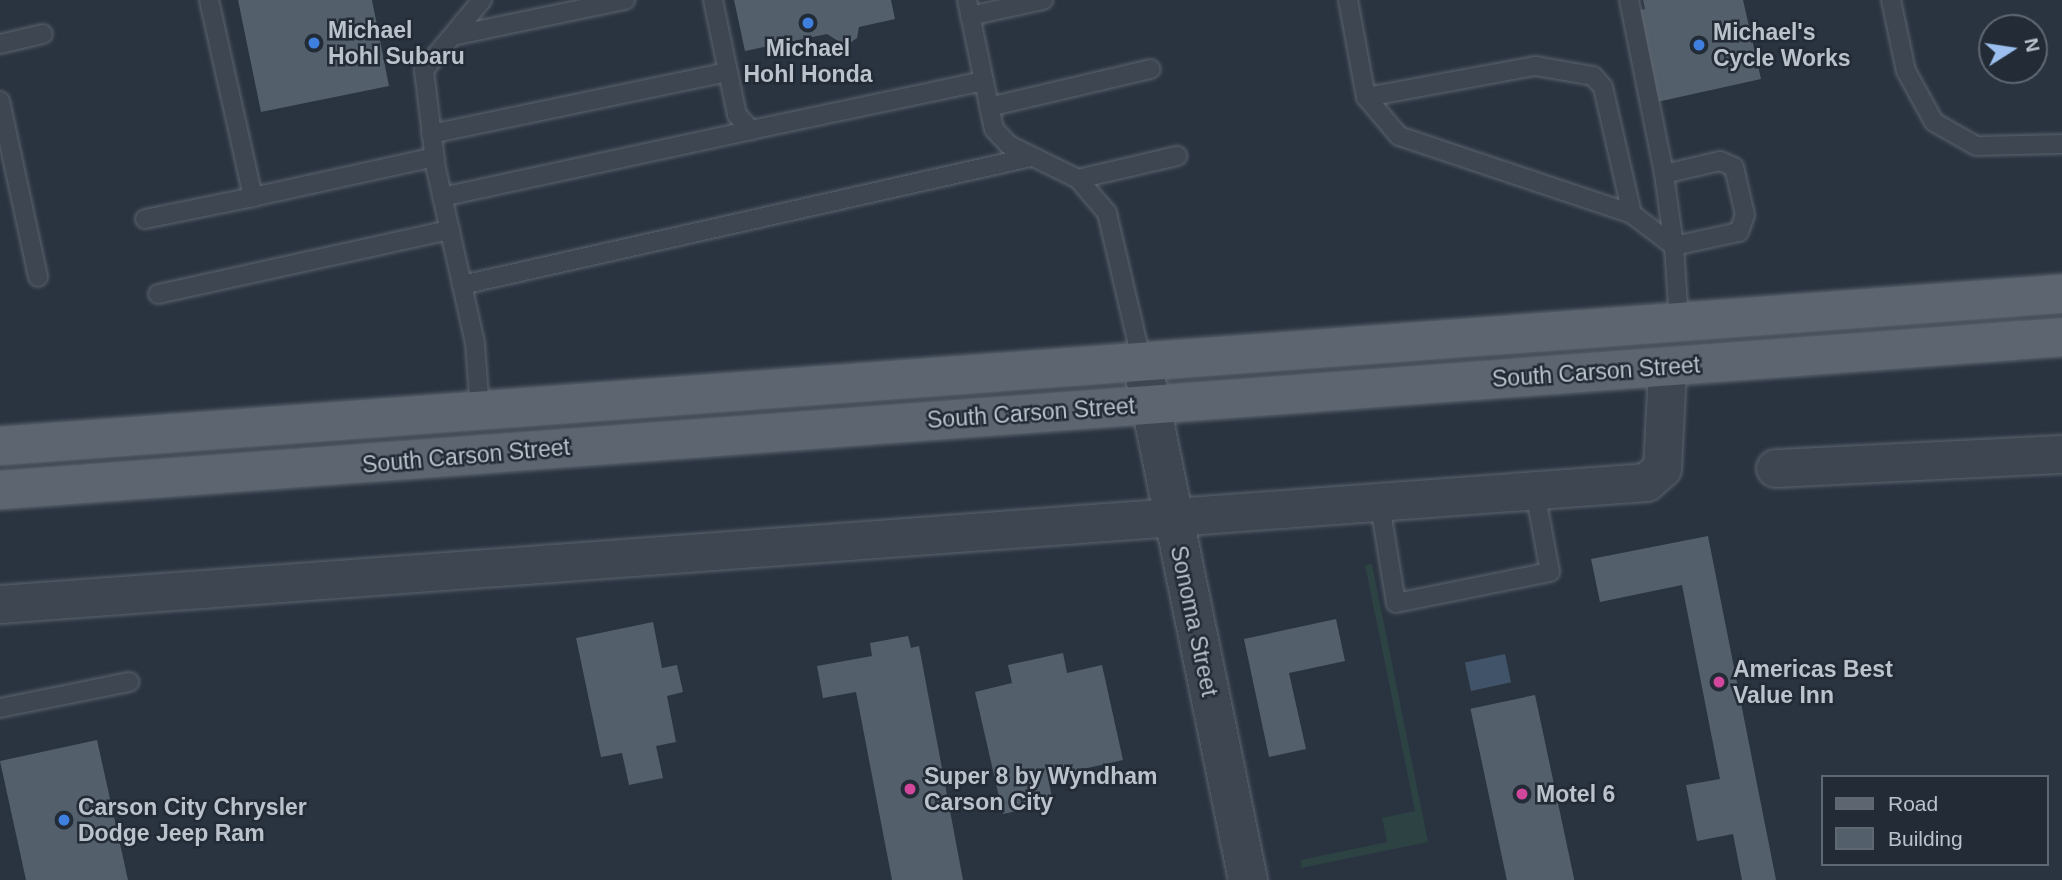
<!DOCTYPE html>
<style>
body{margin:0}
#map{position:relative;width:2062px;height:880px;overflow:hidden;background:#2a3441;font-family:Helvetica,sans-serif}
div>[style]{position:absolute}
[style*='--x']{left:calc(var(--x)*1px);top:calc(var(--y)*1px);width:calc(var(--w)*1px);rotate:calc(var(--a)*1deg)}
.green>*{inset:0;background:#2d4243}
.water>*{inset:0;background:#415368;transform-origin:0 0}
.building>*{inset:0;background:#535f6b;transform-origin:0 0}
.roads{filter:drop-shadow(0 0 2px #5c646e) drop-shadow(0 0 2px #5c646e)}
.service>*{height:18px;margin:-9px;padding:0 9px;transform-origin:9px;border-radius:9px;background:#3e4651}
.minor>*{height:37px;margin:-18.5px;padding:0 18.5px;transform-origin:18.5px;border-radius:18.5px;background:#3e4651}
.tertiary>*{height:38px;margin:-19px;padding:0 19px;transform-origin:19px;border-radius:19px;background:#3e4651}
.primary>*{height:38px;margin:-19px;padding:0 19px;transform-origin:19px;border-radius:19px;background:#5c6570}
.dots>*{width:19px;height:19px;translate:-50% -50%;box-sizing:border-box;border:4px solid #222b36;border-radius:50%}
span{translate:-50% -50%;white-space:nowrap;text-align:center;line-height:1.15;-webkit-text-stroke:5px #222b36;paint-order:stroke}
.poi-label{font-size:23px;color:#bbc2cb;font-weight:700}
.left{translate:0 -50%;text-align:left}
.street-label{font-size:23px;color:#bbc2cb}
.legend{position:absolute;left:1821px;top:775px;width:228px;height:91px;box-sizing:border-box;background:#222b36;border:2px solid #5f6772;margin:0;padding:9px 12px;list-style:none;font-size:21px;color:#bbc2cb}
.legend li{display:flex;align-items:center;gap:14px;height:35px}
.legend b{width:35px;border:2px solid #5f6772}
.north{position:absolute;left:1978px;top:14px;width:70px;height:70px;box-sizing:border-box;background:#222b36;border:2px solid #5f6772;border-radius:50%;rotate:78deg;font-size:19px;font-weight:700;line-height:28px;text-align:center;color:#bbc2cb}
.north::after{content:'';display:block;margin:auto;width:24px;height:32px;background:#9cbfef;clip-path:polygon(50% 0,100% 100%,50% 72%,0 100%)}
</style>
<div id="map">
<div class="green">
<div style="clip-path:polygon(1372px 564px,1428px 842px,1301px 868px,1301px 860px,1387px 842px,1382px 818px,1415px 811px,1365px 565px)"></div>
</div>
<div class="water">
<div style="left:1505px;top:654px;width:29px;height:41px;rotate:78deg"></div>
</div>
<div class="building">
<div style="clip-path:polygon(238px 0,372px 0,389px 86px,261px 112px)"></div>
<div style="clip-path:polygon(734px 0,891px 0,895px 19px,859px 27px,857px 38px,846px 46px,827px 34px,745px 51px)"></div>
<div style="clip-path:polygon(1643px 0,1743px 0,1761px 79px,1657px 102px,1636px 11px,1645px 9px)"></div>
<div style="clip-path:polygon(1708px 536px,1776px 880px,1742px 880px,1733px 834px,1697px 841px,1686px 785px,1720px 779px,1682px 585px,1600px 602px,1591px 559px)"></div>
<div style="clip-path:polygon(1336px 619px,1345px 661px,1289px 673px,1306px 749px,1269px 757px,1244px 639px)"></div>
<div style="clip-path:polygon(653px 622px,662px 668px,677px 665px,683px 692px,667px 696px,676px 742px,656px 746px,663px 778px,629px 785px,622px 753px,601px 757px,576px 638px)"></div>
<div style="clip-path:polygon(908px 636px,911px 648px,919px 646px,963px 880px,892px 880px,856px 692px,823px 698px,817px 666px,872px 656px,870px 643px)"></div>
<div style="clip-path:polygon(1063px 653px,1067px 673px,1102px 665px,1123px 760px,1048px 777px,1053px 803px,1003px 814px,975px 692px,1012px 683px,1008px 665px)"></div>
<div style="left:1535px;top:695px;width:189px;height:66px;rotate:78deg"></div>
<div style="clip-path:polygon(97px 740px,128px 880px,26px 880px,0 761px)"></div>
</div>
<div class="roads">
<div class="service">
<div style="--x:209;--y:0;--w:202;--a:77.4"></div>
<div style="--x:253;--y:197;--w:186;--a:-12.4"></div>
<div style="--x:713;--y:0;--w:117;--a:78.2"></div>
<div style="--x:737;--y:115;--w:21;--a:47"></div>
<div style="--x:751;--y:130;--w:238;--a:-11.9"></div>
<div style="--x:967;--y:0;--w:132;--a:78.2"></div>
<div style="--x:994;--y:129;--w:22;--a:47"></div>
<div style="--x:1009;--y:145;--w:77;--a:26.2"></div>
<div style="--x:1078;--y:179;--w:45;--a:49.5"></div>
<div style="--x:1107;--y:213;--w:153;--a:76.8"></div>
<div style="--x:1348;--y:0;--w:99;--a:79.5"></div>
<div style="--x:1366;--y:97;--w:51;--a:49.8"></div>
<div style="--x:1399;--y:136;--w:246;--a:18.5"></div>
<div style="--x:1632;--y:214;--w:130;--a:-102.9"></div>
<div style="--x:1603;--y:87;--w:15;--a:-132"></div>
<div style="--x:1593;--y:76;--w:59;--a:-170.2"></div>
<div style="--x:1535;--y:66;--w:172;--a:169.6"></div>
<div style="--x:1629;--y:0;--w:177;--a:78.6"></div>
<div style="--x:1891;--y:0;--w:73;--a:78.1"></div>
<div style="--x:1906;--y:71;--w:58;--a:61.2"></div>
<div style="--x:1934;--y:122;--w:48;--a:29.7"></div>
<div style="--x:1976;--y:146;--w:86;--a:-1.3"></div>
<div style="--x:970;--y:16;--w:75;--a:-12.4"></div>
<div style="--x:457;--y:35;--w:172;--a:-11.8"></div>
<div style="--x:0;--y:44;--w:44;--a:-13.1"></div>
<div style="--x:0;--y:101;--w:180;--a:77.8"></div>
<div style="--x:989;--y:107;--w:166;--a:-13.2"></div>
<div style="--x:431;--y:134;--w:303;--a:-11.8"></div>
<div style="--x:1078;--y:179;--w:102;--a:-13.1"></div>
<div style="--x:442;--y:197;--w:316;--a:-12.2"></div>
<div style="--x:1632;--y:214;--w:53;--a:37.3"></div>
<div style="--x:1674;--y:246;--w:66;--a:-12.2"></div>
<div style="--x:1739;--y:232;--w:18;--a:-71"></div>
<div style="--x:1745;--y:215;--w:49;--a:-102.9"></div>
<div style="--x:1734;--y:167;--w:15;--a:-157"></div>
<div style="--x:1720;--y:161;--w:57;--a:166.9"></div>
<div style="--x:1664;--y:174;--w:73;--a:82.1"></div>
<div style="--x:1674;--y:246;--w:76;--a:86.2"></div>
<div style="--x:145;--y:219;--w:110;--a:-11.5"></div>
<div style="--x:462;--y:285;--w:583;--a:-12.68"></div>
<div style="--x:158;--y:294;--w:299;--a:-12.4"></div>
<div style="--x:480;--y:410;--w:67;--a:-94.3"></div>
<div style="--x:475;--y:343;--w:178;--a:-102.6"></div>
<div style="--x:436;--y:169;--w:100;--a:-96.9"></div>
<div style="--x:424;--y:70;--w:91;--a:-50.4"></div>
<div style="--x:1380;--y:505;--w:99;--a:80.7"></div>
<div style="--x:1396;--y:603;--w:157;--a:-11.4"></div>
<div style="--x:1550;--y:572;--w:81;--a:-100.6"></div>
<div style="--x:0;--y:708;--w:132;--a:-11.4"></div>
</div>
<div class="minor">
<div style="--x:1775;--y:468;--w:287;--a:-2.8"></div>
<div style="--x:0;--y:604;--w:1651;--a:-4.24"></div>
<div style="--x:1646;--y:482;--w:21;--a:-41"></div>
<div style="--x:1662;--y:468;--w:100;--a:-87.1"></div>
</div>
<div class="tertiary">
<div style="--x:1142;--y:362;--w:529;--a:78.44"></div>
</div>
<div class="primary">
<div style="--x:0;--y:446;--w:2068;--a:-4.22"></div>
<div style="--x:0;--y:490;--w:2068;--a:-4.24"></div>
</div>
</div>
<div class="dots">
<div style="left:808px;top:23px;background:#3f7fe0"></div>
<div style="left:314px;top:43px;background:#3f7fe0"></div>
<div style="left:1699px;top:45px;background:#3f7fe0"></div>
<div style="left:1719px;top:682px;background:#d1479c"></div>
<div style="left:910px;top:789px;background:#d1479c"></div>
<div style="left:1522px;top:794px;background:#d1479c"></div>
<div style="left:64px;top:820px;background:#3f7fe0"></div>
</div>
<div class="poi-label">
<span class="left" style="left:328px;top:43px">Michael<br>Hohl Subaru</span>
<span class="left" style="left:1713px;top:45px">Michael's<br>Cycle Works</span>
<span style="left:808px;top:61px">Michael<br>Hohl Honda</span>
<span class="left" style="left:1733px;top:682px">Americas Best<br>Value Inn</span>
<span class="left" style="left:924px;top:789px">Super 8 by Wyndham<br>Carson City</span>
<span class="left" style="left:1536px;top:794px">Motel 6</span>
<span class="left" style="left:78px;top:820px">Carson City Chrysler<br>Dodge Jeep Ram</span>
</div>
<div class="street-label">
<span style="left:1596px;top:372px;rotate:-4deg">South Carson Street</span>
<span style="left:1031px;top:413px;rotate:-4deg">South Carson Street</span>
<span style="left:466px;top:456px;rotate:-5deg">South Carson Street</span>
<span style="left:1194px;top:621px;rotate:78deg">Sonoma Street</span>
</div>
<ul class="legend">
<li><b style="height:9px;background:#5c6570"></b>Road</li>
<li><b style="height:19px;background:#535f6b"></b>Building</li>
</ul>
<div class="north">N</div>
</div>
